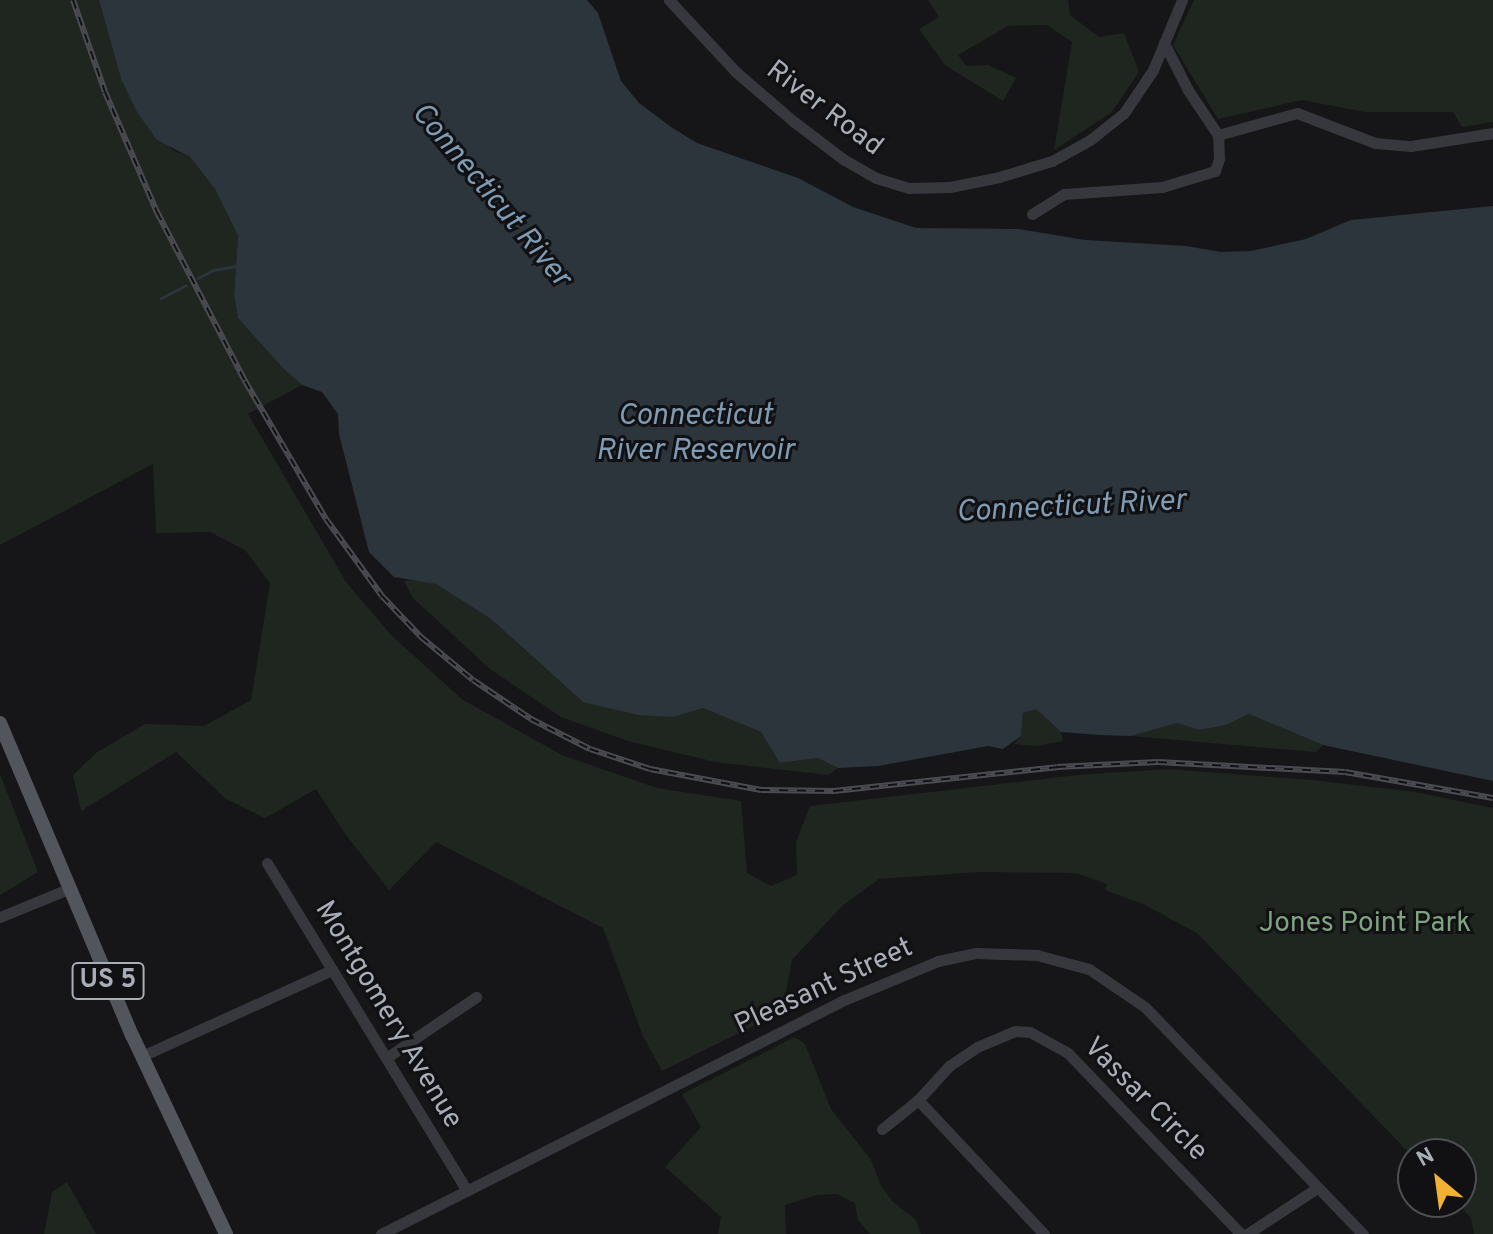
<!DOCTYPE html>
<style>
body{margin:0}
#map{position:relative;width:1493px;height:1234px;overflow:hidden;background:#161618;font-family:Overpass,sans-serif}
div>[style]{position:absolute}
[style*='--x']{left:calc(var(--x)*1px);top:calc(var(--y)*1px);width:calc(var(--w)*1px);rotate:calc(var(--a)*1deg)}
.green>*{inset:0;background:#1e261f}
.water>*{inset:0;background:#2c353c}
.stream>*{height:3px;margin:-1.5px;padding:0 1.5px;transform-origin:1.5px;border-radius:1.5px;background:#2c353c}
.minor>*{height:11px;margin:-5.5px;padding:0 5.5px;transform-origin:5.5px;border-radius:5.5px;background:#37383d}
.major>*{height:14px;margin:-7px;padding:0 7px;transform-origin:7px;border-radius:7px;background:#53555c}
.rail>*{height:6px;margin-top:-3px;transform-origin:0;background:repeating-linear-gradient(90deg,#111113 0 9px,#4a4c52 0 18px);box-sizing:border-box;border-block:2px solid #4a4c52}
span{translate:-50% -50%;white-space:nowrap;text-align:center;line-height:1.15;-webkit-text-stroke:6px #111113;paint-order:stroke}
.shield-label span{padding:2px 6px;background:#111113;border:2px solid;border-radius:6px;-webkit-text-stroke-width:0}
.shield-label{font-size:26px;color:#a8adb8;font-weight:700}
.street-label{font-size:28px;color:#a8adb8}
.park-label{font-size:28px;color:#7fa381}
.water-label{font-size:30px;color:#7f9bb3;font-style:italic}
.north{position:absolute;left:1397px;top:1138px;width:80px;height:80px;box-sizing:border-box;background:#111113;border:2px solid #4d4f55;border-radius:50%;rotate:331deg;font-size:22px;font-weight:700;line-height:32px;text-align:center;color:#a8adb8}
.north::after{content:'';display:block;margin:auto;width:28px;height:36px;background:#f2b134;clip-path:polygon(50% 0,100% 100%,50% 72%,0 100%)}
</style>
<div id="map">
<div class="green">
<div style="clip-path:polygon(0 0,99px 0,121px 79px,172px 150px,190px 157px,215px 189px,238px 236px,234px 296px,238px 318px,302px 385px,248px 414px,346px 582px,392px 636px,463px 700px,562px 755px,657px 788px,741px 801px,747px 873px,771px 886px,797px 875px,796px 842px,810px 806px,1078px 775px,1168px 769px,1312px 780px,1415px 792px,1493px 808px,1493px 1234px,1474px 1234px,1471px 1218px,1456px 1202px,1461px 1202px,1461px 1154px,1413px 1154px,1413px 1157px,1197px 933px,1145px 905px,1105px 890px,1107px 884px,1076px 873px,978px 872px,879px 879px,842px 906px,792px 960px,782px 1012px,662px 1071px,643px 1036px,603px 928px,436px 842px,389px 890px,346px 835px,316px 789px,265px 818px,225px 798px,176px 752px,81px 811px,73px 775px,96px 753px,145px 724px,204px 726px,251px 700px,270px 583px,245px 550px,210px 532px,156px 533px,153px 464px,0 545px)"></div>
<div style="clip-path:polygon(928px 0,1068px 0,1070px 15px,1099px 37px,1124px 33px,1139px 72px,1112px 112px,1054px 150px,1072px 42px,1047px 25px,1008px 26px,958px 55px,966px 66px,988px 65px,1016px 78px,1003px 101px,945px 65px,919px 29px,939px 17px)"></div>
<div style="clip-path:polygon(1194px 0,1493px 0,1493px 122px,1462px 127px,1453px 112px,1365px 112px,1302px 100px,1218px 119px,1173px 45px)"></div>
<div style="clip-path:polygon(422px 579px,436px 584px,491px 619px,583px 702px,673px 717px,703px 708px,761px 732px,781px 763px,818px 758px,838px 768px,828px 775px,715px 762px,628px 741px,561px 717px,490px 669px,413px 598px,404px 581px)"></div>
<div style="clip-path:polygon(1036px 709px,1061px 732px,1063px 741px,1037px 746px,1014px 744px,1021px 736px,1023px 713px)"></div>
<div style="clip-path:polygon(1249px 714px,1323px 745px,1316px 752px,1131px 736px,1177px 723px,1199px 730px,1226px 725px)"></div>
<div style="clip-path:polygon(0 774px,38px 872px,0 895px)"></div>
<div style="clip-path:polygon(795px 1037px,805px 1044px,831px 1109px,871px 1160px,881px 1186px,893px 1202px,916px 1220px,921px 1234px,870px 1234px,858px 1220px,855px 1203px,837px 1194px,817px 1195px,785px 1205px,786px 1234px,718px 1234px,721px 1217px,665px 1167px,701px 1127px,682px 1094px)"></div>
<div style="clip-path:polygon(67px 1182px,96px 1234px,44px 1234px,52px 1192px)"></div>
</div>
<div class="water">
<div style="clip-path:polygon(99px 0,587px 0,598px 13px,621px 81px,639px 103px,671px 127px,697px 143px,798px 178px,853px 207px,916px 228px,1019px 229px,1085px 240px,1186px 246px,1221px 252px,1251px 251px,1306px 239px,1351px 220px,1493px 206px,1493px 781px,1323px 745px,1249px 714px,1226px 725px,1199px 730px,1177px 723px,1131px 736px,1100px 735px,1061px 732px,1036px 709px,1023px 713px,1021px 736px,1003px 749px,988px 746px,878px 766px,838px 768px,818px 758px,780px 763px,761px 732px,703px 708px,673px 717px,638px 715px,583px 702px,491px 619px,436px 584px,394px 577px,369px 552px,339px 434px,338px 414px,322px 392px,302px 385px,282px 367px,238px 318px,234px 296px,238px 236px,215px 189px,190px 157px,157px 140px,137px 112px,121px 79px)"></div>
</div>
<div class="stream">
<div style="--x:198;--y:278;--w:17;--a:-28"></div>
<div style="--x:213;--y:270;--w:23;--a:-10"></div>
<div style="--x:161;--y:298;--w:28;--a:-27"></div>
</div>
<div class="minor">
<div style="--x:669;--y:0;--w:98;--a:47.1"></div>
<div style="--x:736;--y:72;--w:75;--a:40.7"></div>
<div style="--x:793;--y:121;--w:63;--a:37.2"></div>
<div style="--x:843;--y:159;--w:38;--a:30"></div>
<div style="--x:876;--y:178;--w:34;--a:17"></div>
<div style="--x:909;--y:188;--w:41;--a:-1.4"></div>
<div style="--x:950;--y:187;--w:50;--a:-11.5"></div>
<div style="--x:999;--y:177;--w:55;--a:-16.8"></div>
<div style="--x:1052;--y:161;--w:43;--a:-28.9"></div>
<div style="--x:1090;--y:140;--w:43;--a:-38.5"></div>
<div style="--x:1124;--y:113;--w:52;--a:-56"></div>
<div style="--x:1153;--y:70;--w:76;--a:-67.5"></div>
<div style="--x:1218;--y:135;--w:82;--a:-15.6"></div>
<div style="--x:1297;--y:113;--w:84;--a:21"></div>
<div style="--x:1375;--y:143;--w:36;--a:5"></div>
<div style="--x:1411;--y:146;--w:83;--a:-9"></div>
<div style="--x:1032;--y:214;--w:38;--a:-32"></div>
<div style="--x:1064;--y:194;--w:98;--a:-4.1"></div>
<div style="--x:1162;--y:187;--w:55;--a:-16.8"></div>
<div style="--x:1215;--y:171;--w:13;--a:-72"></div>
<div style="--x:1219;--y:159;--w:24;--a:-92"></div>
<div style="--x:1218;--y:135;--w:54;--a:-123.7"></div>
<div style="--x:1188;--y:90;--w:53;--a:-117.1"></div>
<div style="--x:267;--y:863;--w:384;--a:58.6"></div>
<div style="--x:0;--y:917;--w:74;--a:-22.4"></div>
<div style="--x:142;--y:1056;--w:209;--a:-24.4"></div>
<div style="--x:386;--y:1058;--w:109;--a:-34.1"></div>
<div style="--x:882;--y:1129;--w:46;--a:-38.9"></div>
<div style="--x:381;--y:1234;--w:519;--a:-26.81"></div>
<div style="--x:844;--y:1000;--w:102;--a:-22.5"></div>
<div style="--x:938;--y:961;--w:39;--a:-12"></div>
<div style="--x:976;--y:953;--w:61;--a:1.9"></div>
<div style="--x:1037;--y:955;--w:54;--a:15.1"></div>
<div style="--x:1089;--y:969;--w:68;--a:34.2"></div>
<div style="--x:1145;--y:1007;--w:315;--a:46.2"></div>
<div style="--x:1044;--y:1234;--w:184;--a:-133.2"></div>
<div style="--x:918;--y:1100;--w:46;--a:-47.6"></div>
<div style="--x:949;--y:1066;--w:34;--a:-34"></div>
<div style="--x:977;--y:1047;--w:41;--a:-22.8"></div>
<div style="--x:1015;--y:1031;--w:15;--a:4"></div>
<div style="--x:1030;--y:1032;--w:43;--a:28.9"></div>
<div style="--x:1068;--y:1053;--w:250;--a:46.3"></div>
<div style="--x:1247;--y:1234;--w:84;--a:-33.3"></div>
</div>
<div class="major">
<div style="--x:0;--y:723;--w:339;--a:67.1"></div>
<div style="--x:132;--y:1035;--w:220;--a:64.7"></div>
</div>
<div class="rail">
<div style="--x:73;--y:0;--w:97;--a:70.8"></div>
<div style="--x:105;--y:92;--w:131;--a:66.6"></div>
<div style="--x:157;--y:212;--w:191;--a:62.5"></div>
<div style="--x:245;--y:381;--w:160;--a:59.6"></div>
<div style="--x:326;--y:519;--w:95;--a:54"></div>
<div style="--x:382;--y:596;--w:57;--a:46.4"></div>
<div style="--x:421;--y:637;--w:67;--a:39.6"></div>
<div style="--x:473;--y:680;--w:70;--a:33.9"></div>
<div style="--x:531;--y:719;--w:66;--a:27"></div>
<div style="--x:590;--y:749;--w:63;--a:18.4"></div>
<div style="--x:650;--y:769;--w:113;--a:10.7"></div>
<div style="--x:761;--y:790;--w:73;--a:0.8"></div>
<div style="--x:834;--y:791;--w:224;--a:-6.1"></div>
<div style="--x:1057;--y:767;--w:101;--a:-2.8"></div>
<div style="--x:1158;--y:762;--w:187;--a:3.1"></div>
<div style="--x:1345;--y:772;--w:150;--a:10"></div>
</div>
<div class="shield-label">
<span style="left:108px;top:981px">US 5</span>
</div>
<div class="street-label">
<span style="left:824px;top:109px;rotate:37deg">River Road</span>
<span style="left:824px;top:987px;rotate:-25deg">Pleasant Street</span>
<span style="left:388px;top:1015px;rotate:59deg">Montgomery Avenue</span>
<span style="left:1145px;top:1100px;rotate:45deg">Vassar Circle</span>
</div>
<div class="park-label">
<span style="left:1365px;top:924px">Jones Point Park</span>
</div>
<div class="water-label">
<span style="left:490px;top:196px;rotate:50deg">Connecticut River</span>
<span style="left:695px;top:434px">Connecticut<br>River Reservoir</span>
<span style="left:1071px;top:508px;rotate:-3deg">Connecticut River</span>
</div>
<div class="north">N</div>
</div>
